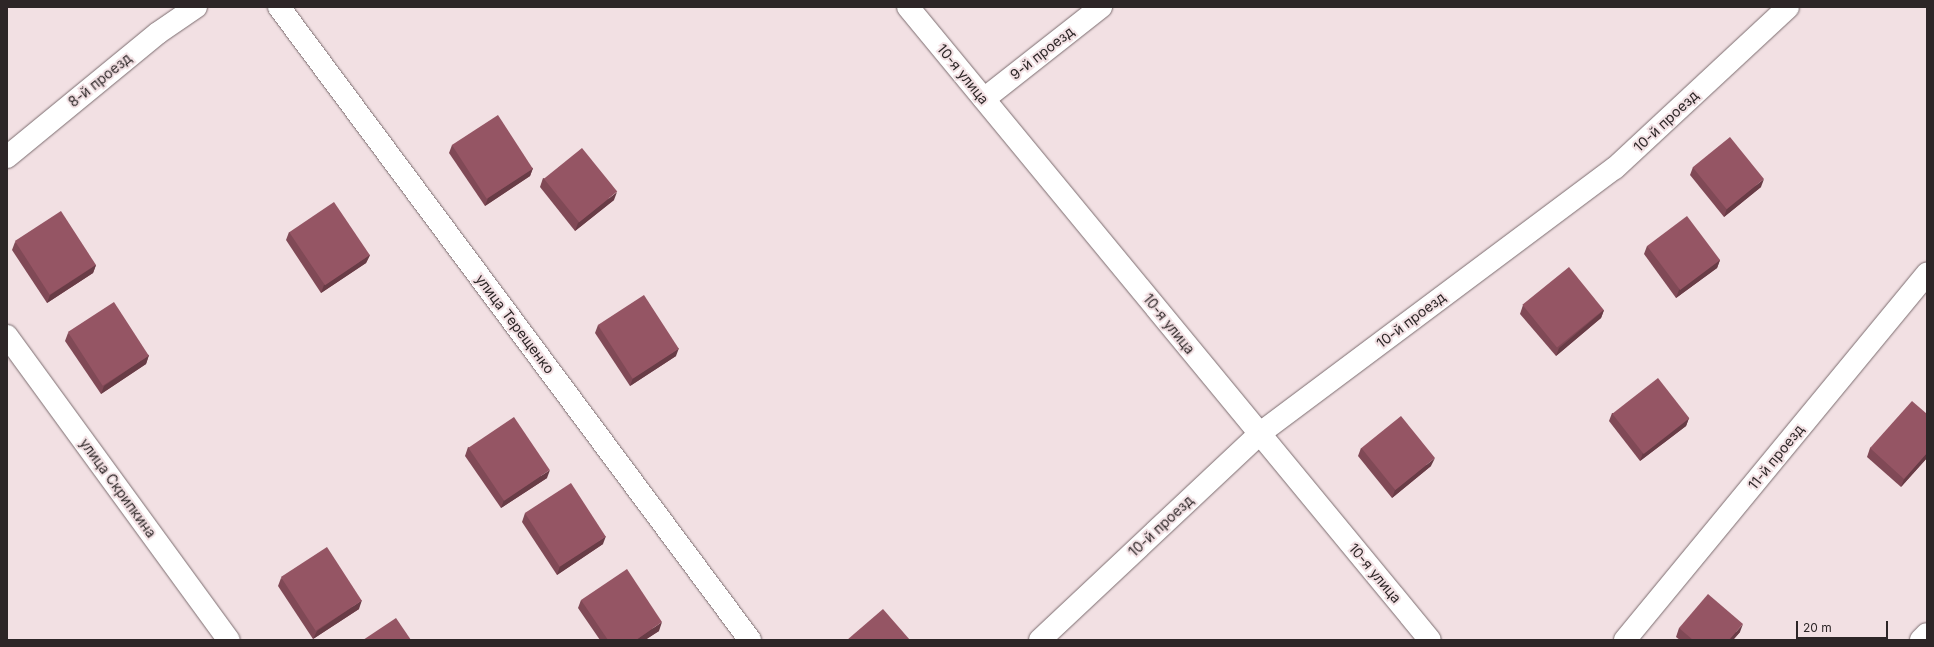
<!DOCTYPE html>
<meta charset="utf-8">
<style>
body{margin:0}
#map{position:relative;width:1934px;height:647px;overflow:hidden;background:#f2e0e3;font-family:Inter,sans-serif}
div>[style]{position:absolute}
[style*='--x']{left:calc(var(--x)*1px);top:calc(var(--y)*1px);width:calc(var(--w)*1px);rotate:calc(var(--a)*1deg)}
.roads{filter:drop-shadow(0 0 1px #7b6c6f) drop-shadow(0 0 1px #7b6c6f)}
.minor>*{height:22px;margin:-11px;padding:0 11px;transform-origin:11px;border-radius:11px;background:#fff}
.wall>*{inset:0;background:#804956}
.shaded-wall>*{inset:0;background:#683c46}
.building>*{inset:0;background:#955564;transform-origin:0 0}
span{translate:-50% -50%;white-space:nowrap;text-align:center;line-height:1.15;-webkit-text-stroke:4px #f2e0e3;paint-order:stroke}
.street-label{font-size:14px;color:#2d2627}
.frame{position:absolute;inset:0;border:8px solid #2d2627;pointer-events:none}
.scale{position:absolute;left:1796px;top:621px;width:92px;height:18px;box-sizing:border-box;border:2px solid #2d2627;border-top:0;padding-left:5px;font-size:12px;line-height:14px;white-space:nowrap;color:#2d2627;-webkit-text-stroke:3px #f2e0e3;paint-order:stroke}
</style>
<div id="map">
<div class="roads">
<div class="minor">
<div style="--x:279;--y:7;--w:789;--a:53.35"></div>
<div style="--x:908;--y:7;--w:820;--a:50.49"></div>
<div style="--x:984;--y:99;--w:149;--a:-38.2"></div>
<div style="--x:7;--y:157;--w:195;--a:-39.4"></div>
<div style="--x:158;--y:33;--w:46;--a:-34.4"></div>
<div style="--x:7;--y:336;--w:376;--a:53.9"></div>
<div style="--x:1040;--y:640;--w:301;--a:-43.2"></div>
<div style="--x:1259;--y:434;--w:444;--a:-36.8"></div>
<div style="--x:1615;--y:168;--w:236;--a:-42.9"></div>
<div style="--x:1625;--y:640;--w:475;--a:-50.5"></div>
<div style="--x:1921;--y:640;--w:8;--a:-45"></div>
</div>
</div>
<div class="wall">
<div style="clip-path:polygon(452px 145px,533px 168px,530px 176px,485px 206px,449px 153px)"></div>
<div style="clip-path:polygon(1693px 167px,1761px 187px,1724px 217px,1690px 175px)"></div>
<div style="clip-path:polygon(543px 178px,614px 200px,575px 231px,540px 187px)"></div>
<div style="clip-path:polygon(289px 232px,370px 255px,366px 263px,321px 293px,286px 240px)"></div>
<div style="clip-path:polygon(15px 242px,96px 265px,93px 273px,47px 303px,12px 250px)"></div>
<div style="clip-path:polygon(1647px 246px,1720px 260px,1717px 268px,1676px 298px,1644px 254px)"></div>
<div style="clip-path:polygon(1523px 305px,1604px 310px,1601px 318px,1556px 356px,1520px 314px)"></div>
<div style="clip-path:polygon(598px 325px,676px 356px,630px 386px,595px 333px)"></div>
<div style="clip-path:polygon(68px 333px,149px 355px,146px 364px,101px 394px,65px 341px)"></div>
<div style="clip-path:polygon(1612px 413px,1689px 418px,1686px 426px,1640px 461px,1609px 421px)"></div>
<div style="clip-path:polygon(1927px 414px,1927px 458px,1901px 487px,1867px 457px,1870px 448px)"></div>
<div style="clip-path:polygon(468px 447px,547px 478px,501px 508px,465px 456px)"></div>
<div style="clip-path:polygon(1361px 448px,1431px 466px,1392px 498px,1358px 456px)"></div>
<div style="clip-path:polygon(525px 513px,603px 544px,557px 575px,522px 522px)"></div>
<div style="clip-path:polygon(281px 578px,359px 609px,313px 639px,278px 586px)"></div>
<div style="clip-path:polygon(581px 600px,659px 631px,645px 640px,600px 640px,578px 608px)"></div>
<div style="clip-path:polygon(1679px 628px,1740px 632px,1733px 640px,1680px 640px,1676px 637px)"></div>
</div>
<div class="shaded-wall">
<div style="clip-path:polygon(533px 168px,530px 176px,485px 206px,488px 198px)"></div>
<div style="clip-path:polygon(1764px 179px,1761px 187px,1724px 217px,1727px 208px)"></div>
<div style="clip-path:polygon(617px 192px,614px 200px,575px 231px,578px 223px)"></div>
<div style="clip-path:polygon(370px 255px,366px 263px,321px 293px,324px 285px)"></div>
<div style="clip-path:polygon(1720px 260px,1717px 268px,1676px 298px,1679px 290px)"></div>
<div style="clip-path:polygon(96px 265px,93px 273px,47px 303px,50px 295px)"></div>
<div style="clip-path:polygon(1604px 310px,1601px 318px,1556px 356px,1559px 348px)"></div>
<div style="clip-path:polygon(679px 348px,676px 356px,630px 386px,633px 378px)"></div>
<div style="clip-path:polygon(149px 355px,146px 364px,101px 394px,104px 386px)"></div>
<div style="clip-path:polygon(1689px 418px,1686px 426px,1640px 461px,1643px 453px)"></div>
<div style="clip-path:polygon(1927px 453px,1927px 458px,1901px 487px,1904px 479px)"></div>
<div style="clip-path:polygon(1435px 458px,1431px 466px,1392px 498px,1395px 490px)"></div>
<div style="clip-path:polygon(550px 470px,547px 478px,501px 508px,504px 500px)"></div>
<div style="clip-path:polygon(606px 536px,603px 544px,557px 575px,560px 566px)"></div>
<div style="clip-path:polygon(362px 600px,359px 609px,313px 639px,317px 631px)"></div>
<div style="clip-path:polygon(662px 622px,659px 631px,645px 640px,636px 640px)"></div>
<div style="clip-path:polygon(1743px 624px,1740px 632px,1733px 640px,1729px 640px)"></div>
</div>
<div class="building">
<div style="left:498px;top:115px;width:64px;height:55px;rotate:57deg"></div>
<div style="left:1730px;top:137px;width:54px;height:48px;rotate:51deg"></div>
<div style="left:582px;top:148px;width:56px;height:49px;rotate:51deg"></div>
<div style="left:334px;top:202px;width:64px;height:54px;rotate:56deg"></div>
<div style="left:61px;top:211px;width:64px;height:55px;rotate:57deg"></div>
<div style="left:1687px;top:216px;width:55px;height:50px;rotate:53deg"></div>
<div style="left:1569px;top:267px;width:55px;height:60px;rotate:51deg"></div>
<div style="left:644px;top:295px;width:64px;height:55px;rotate:57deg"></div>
<div style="left:114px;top:302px;width:64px;height:55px;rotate:57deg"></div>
<div style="left:1658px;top:378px;width:51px;height:58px;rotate:52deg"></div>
<div style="clip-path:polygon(1912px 401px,1927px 414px,1927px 453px,1904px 479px,1870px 448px)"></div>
<div style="left:1401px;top:416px;width:54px;height:51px;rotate:51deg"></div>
<div style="left:514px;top:417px;width:64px;height:55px;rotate:56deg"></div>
<div style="left:571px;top:483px;width:64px;height:55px;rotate:57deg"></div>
<div style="left:327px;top:547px;width:64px;height:55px;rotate:57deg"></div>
<div style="clip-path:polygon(627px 569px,662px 622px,636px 640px,608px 640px,581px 600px)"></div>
<div style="clip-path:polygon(1708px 594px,1743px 624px,1729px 640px,1693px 640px,1679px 628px)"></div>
<div style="clip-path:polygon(883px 609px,910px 640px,847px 640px)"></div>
<div style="clip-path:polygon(396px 618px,411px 640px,363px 640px)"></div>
</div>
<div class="street-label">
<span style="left:1042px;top:53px;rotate:-38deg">9-й проезд</span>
<span style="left:963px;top:74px;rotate:51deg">10-я улица</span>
<span style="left:100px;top:80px;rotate:-39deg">8-й проезд</span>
<span style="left:1666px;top:121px;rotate:-43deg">10-й проезд</span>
<span style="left:1411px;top:320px;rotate:-37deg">10-й проезд</span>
<span style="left:515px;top:324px;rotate:53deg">улица Терещенко</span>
<span style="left:1169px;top:324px;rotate:51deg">10-я улица</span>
<span style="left:1776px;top:457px;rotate:-51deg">11-й проезд</span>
<span style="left:118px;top:488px;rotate:54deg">улица Скрипкина</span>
<span style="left:1161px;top:526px;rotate:-43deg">10-й проезд</span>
<span style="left:1375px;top:573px;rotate:50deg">10-я улица</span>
</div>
<div class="frame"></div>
<div class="scale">20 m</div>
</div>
